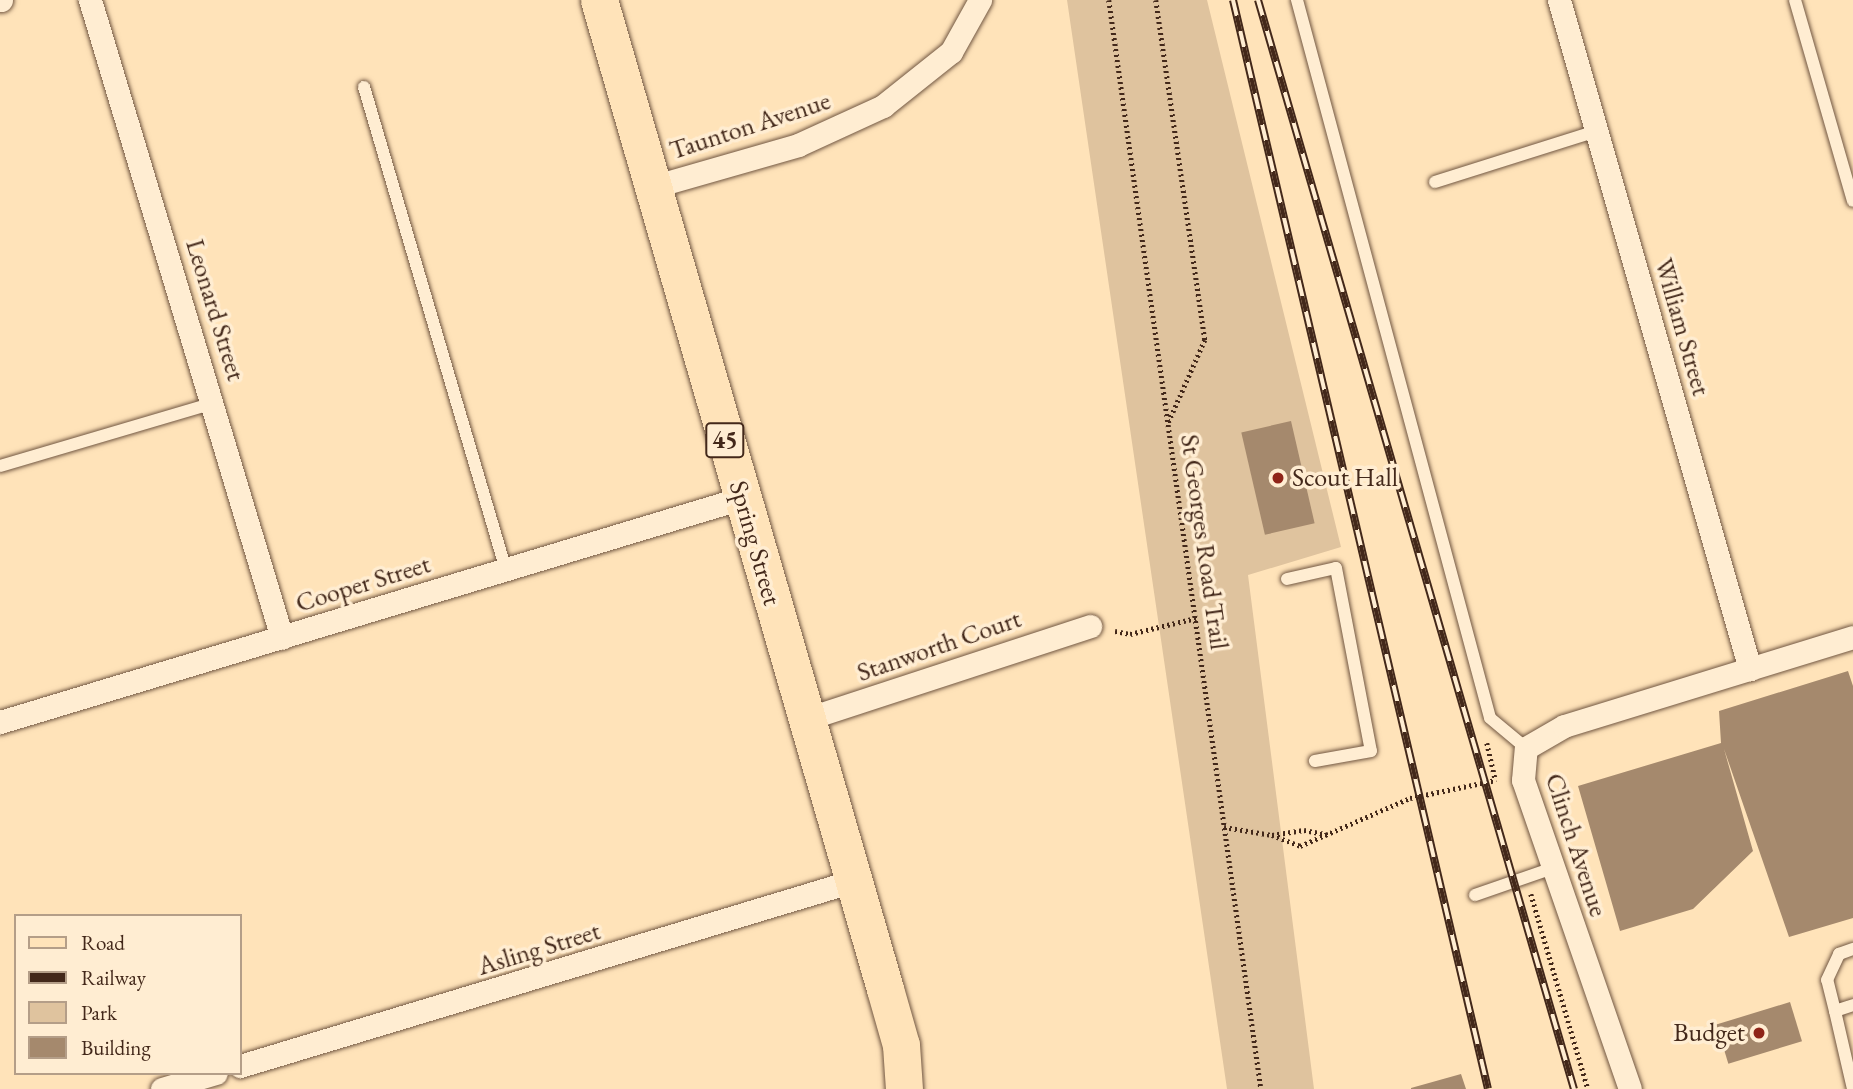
<!DOCTYPE html>
<style>
body{margin:0}
#map{position:relative;width:1853px;height:1089px;overflow:hidden;background:#ffe3b9;font-family:"EB Garamond",serif}
div>[style]{position:absolute}
[style*='--x']{left:calc(var(--x)*1px);top:calc(var(--y)*1px);width:calc(var(--w)*1px);rotate:calc(var(--a)*1deg)}
.green>*{inset:0;background:#dfc39e}
.building>*{inset:0;background:#a5896d;transform-origin:0 0}
.path>*{height:4.5px;margin-top:-2.25px;transform-origin:0;background:repeating-linear-gradient(90deg,#43281a 0 2px,transparent 0 5.5px)}
.roads{filter:drop-shadow(0 0 2px #725742) drop-shadow(0 0 2px #725742)}
.lane>*{height:12px;margin:-6px;padding:0 6px;transform-origin:6px;border-radius:6px;background:#ffedd2}
.street>*{height:23px;margin:-11.5px;padding:0 11.5px;transform-origin:11.5px;border-radius:11.5px;background:#ffedd2}
.primary>*{height:37px;margin:-18.5px;padding:0 18.5px;transform-origin:18.5px;border-radius:18.5px;background:#ffe3b9}
.rail>*{height:8px;margin-top:-4px;transform-origin:0;background:repeating-linear-gradient(90deg,#ffedd2 0 16px,#43281a 0 32px);box-sizing:border-box;border-block:2px solid #43281a}
.dots>*{width:19px;height:19px;translate:-50% -50%;box-sizing:border-box;border:4px solid #ffedd2;border-radius:50%}
span{translate:-50% -50%;white-space:nowrap;text-align:center;line-height:1.15;-webkit-text-stroke:7px #ffedd2;paint-order:stroke}
.shield-label span{padding:2px 5px;background:#ffedd2;border:2px solid;border-radius:5px;-webkit-text-stroke-width:0}
.shield-label{font-size:24px;color:#43281a;font-weight:700}
.street-label{font-size:26px;color:#43281a}
.poi-label{font-size:26px;color:#43281a}
.left{translate:0 -50%;text-align:left}
.right{translate:-100% -50%;text-align:right}
.legend{position:absolute;left:14px;top:914px;width:228px;height:161px;box-sizing:border-box;background:#ffedd2;border:2px solid #b49e88;margin:0;padding:9px 12px;list-style:none;font-size:21px;color:#43281a}
.legend li{display:flex;align-items:center;gap:14px;height:35px}
.legend b{width:35px;border:2px solid #b49e88}
</style>
<div id="map">
<div class="green">
<div style="clip-path:polygon(1067px 0,1207px 0,1341px 547px,1248px 575px,1314px 1089px,1227px 1089px)"></div>
</div>
<div class="building">
<div style="left:1291px;top:421px;width:105px;height:51px;rotate:77deg"></div>
<div style="clip-path:polygon(1848px 671px,1853px 686px,1853px 918px,1789px 937px,1724px 749px,1753px 851px,1693px 909px,1620px 931px,1578px 786px,1721px 743px,1719px 711px)"></div>
<div style="left:1790px;top:1002px;width:41px;height:77px;rotate:73deg"></div>
<div style="clip-path:polygon(1461px 1074px,1466px 1089px,1411px 1089px,1411px 1088px)"></div>
</div>
<div class="path">
<div style="--x:1109;--y:0;--w:1100;--a:82.05"></div>
<div style="--x:1156;--y:0;--w:344;--a:81.8"></div>
<div style="--x:1205;--y:340;--w:92;--a:113.8"></div>
<div style="--x:1115;--y:631;--w:15;--a:11"></div>
<div style="--x:1130;--y:634;--w:68;--a:-13.6"></div>
<div style="--x:1487;--y:743;--w:37;--a:77"></div>
<div style="--x:1224;--y:827;--w:49;--a:9.5"></div>
<div style="--x:1272;--y:835;--w:32;--a:-9"></div>
<div style="--x:1304;--y:830;--w:25;--a:11"></div>
<div style="--x:1272;--y:835;--w:30;--a:21"></div>
<div style="--x:1300;--y:846;--w:120;--a:-23.6"></div>
<div style="--x:1410;--y:798;--w:88;--a:-11.8"></div>
<div style="--x:1531;--y:894;--w:203;--a:73.7"></div>
</div>
<div class="roads">
<div class="lane">
<div style="--x:1297;--y:0;--w:743;--a:74.95"></div>
<div style="--x:1490;--y:718;--w:47;--a:39.8"></div>
<div style="--x:1795;--y:0;--w:209;--a:73.9"></div>
<div style="--x:364;--y:87;--w:503;--a:73.62"></div>
<div style="--x:1435;--y:182;--w:170;--a:-17.5"></div>
<div style="--x:0;--y:466;--w:223;--a:-16.4"></div>
<div style="--x:1287;--y:579;--w:50;--a:-12.7"></div>
<div style="--x:1336;--y:568;--w:186;--a:79.2"></div>
<div style="--x:1371;--y:751;--w:57;--a:169.9"></div>
<div style="--x:1475;--y:895;--w:83;--a:-19.1"></div>
<div style="--x:1835;--y:1011;--w:32;--a:-104"></div>
<div style="--x:1827;--y:980;--w:29;--a:-65"></div>
<div style="--x:1839;--y:954;--w:15;--a:-20"></div>
<div style="--x:1853;--y:1089;--w:80;--a:-103"></div>
<div style="--x:1835;--y:1011;--w:19;--a:-18"></div>
</div>
<div class="street">
<div style="--x:0;--y:0;--w:1;--a:0"></div>
<div style="--x:90;--y:0;--w:666;--a:73.25"></div>
<div style="--x:1559;--y:0;--w:696;--a:74.07"></div>
<div style="--x:652;--y:187;--w:152;--a:-16"></div>
<div style="--x:798;--y:145;--w:94;--a:-24.6"></div>
<div style="--x:883;--y:106;--w:87;--a:-38.5"></div>
<div style="--x:951;--y:52;--w:60;--a:-60.9"></div>
<div style="--x:806;--y:719;--w:299;--a:-18.1"></div>
<div style="--x:0;--y:722;--w:775;--a:-16.8"></div>
<div style="--x:240;--y:1066;--w:640;--a:-16.79"></div>
<div style="--x:162;--y:1089;--w:56;--a:-16.5"></div>
<div style="--x:1630;--y:1089;--w:327;--a:-109.1"></div>
<div style="--x:1523;--y:780;--w:32;--a:-85"></div>
<div style="--x:1526;--y:748;--w:44;--a:-30.1"></div>
<div style="--x:1564;--y:726;--w:302;--a:-17.1"></div>
</div>
<div class="primary">
<div style="--x:599;--y:0;--w:1030;--a:73.87"></div>
<div style="--x:885;--y:989;--w:58;--a:74.1"></div>
<div style="--x:901;--y:1045;--w:44;--a:86.1"></div>
</div>
</div>
<div class="rail">
<div style="--x:1233;--y:0;--w:1118;--a:76.82"></div>
<div style="--x:1258;--y:0;--w:1134;--a:73.82"></div>
</div>
<div class="dots">
<div style="left:1278px;top:478px;background:#8f2418"></div>
<div style="left:1759px;top:1033px;background:#8f2418"></div>
</div>
<div class="shield-label">
<span style="left:725px;top:440px">45</span>
</div>
<div class="street-label">
<span style="left:750px;top:126px;rotate:-18deg">Taunton Avenue</span>
<span style="left:215px;top:310px;rotate:73deg">Leonard Street</span>
<span style="left:1682px;top:327px;rotate:74deg">William Street</span>
<span style="left:1204px;top:542px;rotate:82deg">St Georges Road Trail</span>
<span style="left:755px;top:543px;rotate:74deg">Spring Street</span>
<span style="left:363px;top:584px;rotate:-17deg">Cooper Street</span>
<span style="left:939px;top:646px;rotate:-19deg">Stanworth Court</span>
<span style="left:1576px;top:845px;rotate:72deg">Clinch Avenue</span>
<span style="left:539px;top:949px;rotate:-17deg">Asling Street</span>
</div>
<div class="poi-label">
<span class="left" style="left:1292px;top:478px">Scout Hall</span>
<span class="right" style="left:1745px;top:1033px">Budget</span>
</div>
<ul class="legend">
<li><b style="height:9px;background:#ffe3b9"></b>Road</li>
<li><b style="height:9px;background:#43281a"></b>Railway</li>
<li><b style="height:19px;background:#dfc39e"></b>Park</li>
<li><b style="height:19px;background:#a5896d"></b>Building</li>
</ul>
</div>
